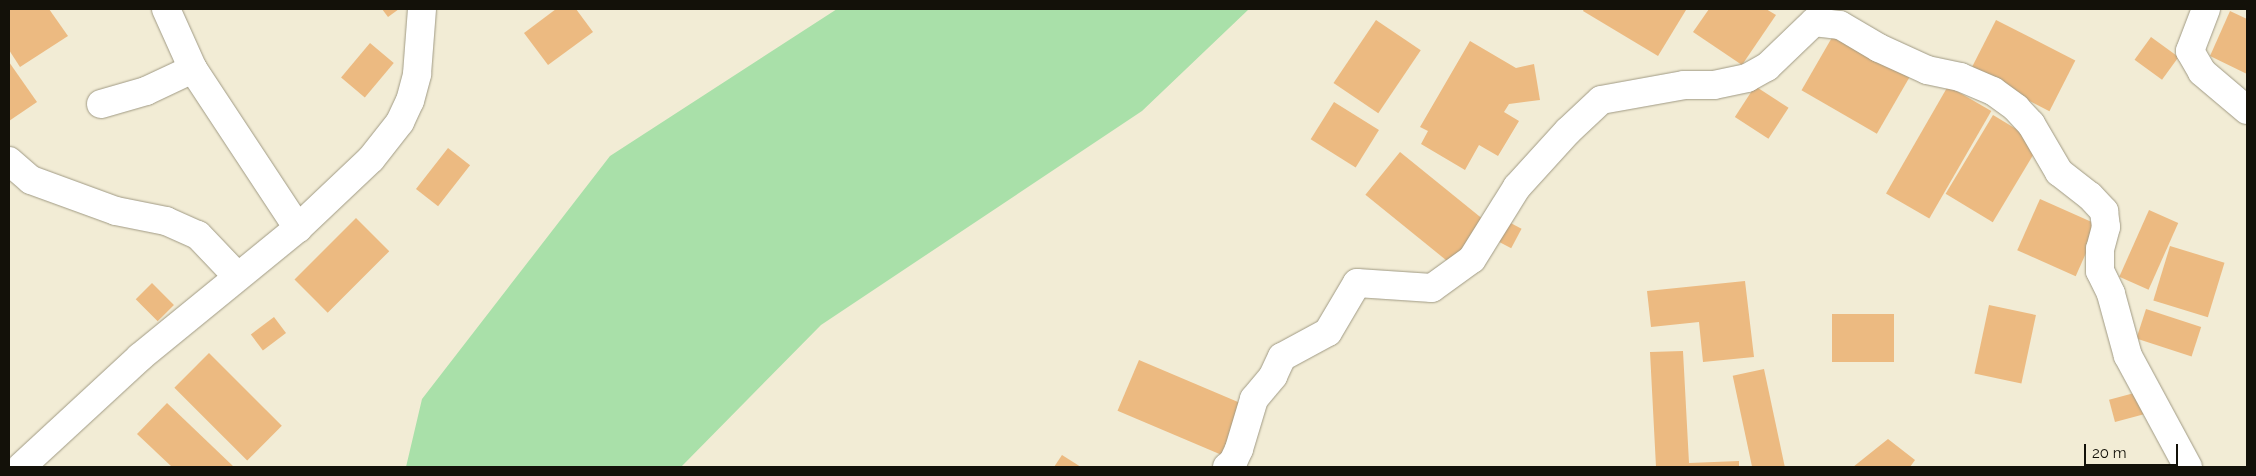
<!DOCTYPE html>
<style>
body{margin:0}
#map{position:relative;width:2256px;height:476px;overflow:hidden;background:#f2ecd5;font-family:Raleway,sans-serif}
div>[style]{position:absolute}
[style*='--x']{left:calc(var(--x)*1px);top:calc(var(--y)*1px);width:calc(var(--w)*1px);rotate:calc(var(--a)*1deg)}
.water>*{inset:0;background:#a9e0a9}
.building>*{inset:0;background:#ecba81;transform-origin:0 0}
.roads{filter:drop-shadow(0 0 1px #a09a84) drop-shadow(0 0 1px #a09a84)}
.minor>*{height:28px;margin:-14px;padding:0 14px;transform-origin:14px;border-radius:14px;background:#fff}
span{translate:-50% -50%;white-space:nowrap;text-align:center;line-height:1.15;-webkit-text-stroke:4.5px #f2ecd5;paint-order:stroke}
.frame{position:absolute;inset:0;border:10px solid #131109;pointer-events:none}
.scale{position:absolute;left:2084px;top:444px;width:94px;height:22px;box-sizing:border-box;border:2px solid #131109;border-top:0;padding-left:6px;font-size:15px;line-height:18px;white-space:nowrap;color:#131109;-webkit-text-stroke:4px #f2ecd5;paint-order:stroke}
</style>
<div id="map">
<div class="water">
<div style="clip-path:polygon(837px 9px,1249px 9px,1142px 111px,821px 325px,681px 467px,406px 467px,422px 399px,610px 156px)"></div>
</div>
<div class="building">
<div style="clip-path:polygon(9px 9px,49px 9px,68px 36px,20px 67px,9px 50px)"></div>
<div style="clip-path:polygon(382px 9px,399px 9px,388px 17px)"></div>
<div style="clip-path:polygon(556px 9px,576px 9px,593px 32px,548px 65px,524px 33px)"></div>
<div style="clip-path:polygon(1584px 9px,1683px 9px,1686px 10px,1658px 56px,1583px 11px)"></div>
<div style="clip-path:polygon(1709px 9px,1766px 9px,1776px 15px,1742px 65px,1693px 32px)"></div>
<div style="clip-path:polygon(2230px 11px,2247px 19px,2247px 74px,2210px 56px)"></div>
<div style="left:1376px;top:20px;width:54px;height:76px;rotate:34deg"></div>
<div style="left:1996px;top:20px;width:89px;height:57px;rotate:27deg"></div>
<div style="left:1834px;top:34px;width:87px;height:65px;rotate:30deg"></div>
<div style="left:2151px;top:37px;width:34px;height:28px;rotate:36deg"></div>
<div style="clip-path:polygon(1470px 41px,1516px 68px,1534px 64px,1540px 100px,1509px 104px,1504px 112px,1519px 121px,1498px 156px,1479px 145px,1465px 170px,1421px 144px,1428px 131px,1420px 127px)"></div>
<div style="left:370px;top:43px;width:31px;height:45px;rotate:40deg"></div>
<div style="clip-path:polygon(9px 62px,37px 102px,9px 121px)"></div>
<div style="left:1755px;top:86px;width:40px;height:37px;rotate:33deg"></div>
<div style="left:1948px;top:86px;width:50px;height:124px;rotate:30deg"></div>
<div style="left:1334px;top:102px;width:53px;height:44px;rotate:32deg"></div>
<div style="left:1993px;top:115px;width:55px;height:92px;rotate:31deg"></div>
<div style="left:448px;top:148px;width:28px;height:52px;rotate:38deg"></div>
<div style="left:1400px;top:152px;width:110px;height:55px;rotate:39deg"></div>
<div style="left:2040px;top:199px;width:64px;height:56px;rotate:24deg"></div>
<div style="left:2149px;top:210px;width:32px;height:73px;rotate:24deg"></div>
<div style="left:356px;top:218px;width:47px;height:87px;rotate:45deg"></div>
<div style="left:1503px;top:219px;width:21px;height:22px;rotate:28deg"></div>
<div style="left:2170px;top:246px;width:57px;height:57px;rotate:17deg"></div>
<div style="clip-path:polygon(1745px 281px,1754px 357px,1703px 362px,1699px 322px,1651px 327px,1647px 291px)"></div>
<div style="left:152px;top:283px;width:31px;height:23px;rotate:45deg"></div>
<div style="left:1989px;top:305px;width:48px;height:70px;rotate:12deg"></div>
<div style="left:2146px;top:309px;width:58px;height:31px;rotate:18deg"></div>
<div style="left:1832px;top:314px;width:62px;height:48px"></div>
<div style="left:274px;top:317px;width:20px;height:29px;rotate:53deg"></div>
<div style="clip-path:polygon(1683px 351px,1689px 463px,1739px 461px,1739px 467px,1656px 467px,1650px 352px)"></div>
<div style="left:209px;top:353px;width:103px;height:49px;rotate:45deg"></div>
<div style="left:1139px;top:360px;width:114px;height:55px;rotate:23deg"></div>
<div style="left:1764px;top:369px;width:100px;height:32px;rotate:78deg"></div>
<div style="left:2138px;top:392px;width:23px;height:30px;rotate:75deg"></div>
<div style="clip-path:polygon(167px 403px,234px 467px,172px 467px,137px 434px)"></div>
<div style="clip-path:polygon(1888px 439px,1915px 460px,1910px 467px,1853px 467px)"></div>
<div style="clip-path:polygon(1062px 455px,1081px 467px,1054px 467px)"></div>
</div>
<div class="roads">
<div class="minor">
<div style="--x:166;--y:9;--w:66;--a:65.8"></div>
<div style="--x:193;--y:69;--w:191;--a:56.6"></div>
<div style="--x:2206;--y:9;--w:45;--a:110.9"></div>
<div style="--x:2190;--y:51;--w:24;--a:60"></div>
<div style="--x:2202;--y:72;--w:59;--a:40.2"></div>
<div style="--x:101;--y:104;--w:47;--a:-16.1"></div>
<div style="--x:146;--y:91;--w:52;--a:-25.1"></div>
<div style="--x:9;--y:161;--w:29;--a:41"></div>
<div style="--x:31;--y:180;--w:90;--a:20"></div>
<div style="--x:116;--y:211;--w:51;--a:11.3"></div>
<div style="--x:166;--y:221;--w:35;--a:24"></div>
<div style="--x:198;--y:235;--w:57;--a:46.4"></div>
<div style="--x:21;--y:467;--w:162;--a:-42.7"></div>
<div style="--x:140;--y:357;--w:204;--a:-39.2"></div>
<div style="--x:298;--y:228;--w:100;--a:-43.4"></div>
<div style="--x:371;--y:159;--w:47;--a:-51.9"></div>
<div style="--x:400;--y:122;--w:23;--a:-65"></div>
<div style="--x:410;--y:101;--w:28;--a:-75"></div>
<div style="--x:417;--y:74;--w:65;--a:-85.6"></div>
<div style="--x:1227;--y:467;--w:8;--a:-40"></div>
<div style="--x:1233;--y:462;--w:14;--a:-65"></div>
<div style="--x:1239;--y:449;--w:52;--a:-73.3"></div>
<div style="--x:1254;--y:399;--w:30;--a:-50"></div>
<div style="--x:1273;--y:376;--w:21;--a:-65"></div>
<div style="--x:1282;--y:357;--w:52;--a:-28.5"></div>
<div style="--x:1328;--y:332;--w:57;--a:-59.4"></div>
<div style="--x:1357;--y:283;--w:75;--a:3.8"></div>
<div style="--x:1432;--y:288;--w:49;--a:-35.9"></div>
<div style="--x:1472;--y:259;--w:85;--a:-58"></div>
<div style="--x:1517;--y:187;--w:76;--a:-47.7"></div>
<div style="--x:1568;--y:131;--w:45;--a:-43.2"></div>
<div style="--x:1601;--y:100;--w:84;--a:-10.2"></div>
<div style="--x:1684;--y:85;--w:30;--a:0"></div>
<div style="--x:1714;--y:85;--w:34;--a:-12"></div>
<div style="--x:1747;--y:78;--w:23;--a:-29"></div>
<div style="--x:1767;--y:67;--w:65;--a:-43.8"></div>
<div style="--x:1814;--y:22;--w:26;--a:7"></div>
<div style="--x:1840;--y:25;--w:45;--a:30.5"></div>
<div style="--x:1879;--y:48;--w:53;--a:24.6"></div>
<div style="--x:1927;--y:70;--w:34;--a:12"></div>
<div style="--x:1960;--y:77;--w:36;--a:23"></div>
<div style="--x:1993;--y:91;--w:29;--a:36"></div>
<div style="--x:2016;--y:108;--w:22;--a:47"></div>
<div style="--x:2031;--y:124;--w:56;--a:59.7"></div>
<div style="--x:2059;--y:172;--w:39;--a:38"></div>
<div style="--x:2090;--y:196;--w:21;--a:47"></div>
<div style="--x:2104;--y:211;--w:16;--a:83"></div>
<div style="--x:2106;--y:227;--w:23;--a:105"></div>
<div style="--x:2100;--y:249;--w:22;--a:90"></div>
<div style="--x:2100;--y:271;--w:25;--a:64"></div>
<div style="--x:2111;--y:294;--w:64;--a:74.7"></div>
<div style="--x:2128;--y:356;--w:126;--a:61.6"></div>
</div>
</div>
<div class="frame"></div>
<div class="scale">20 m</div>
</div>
